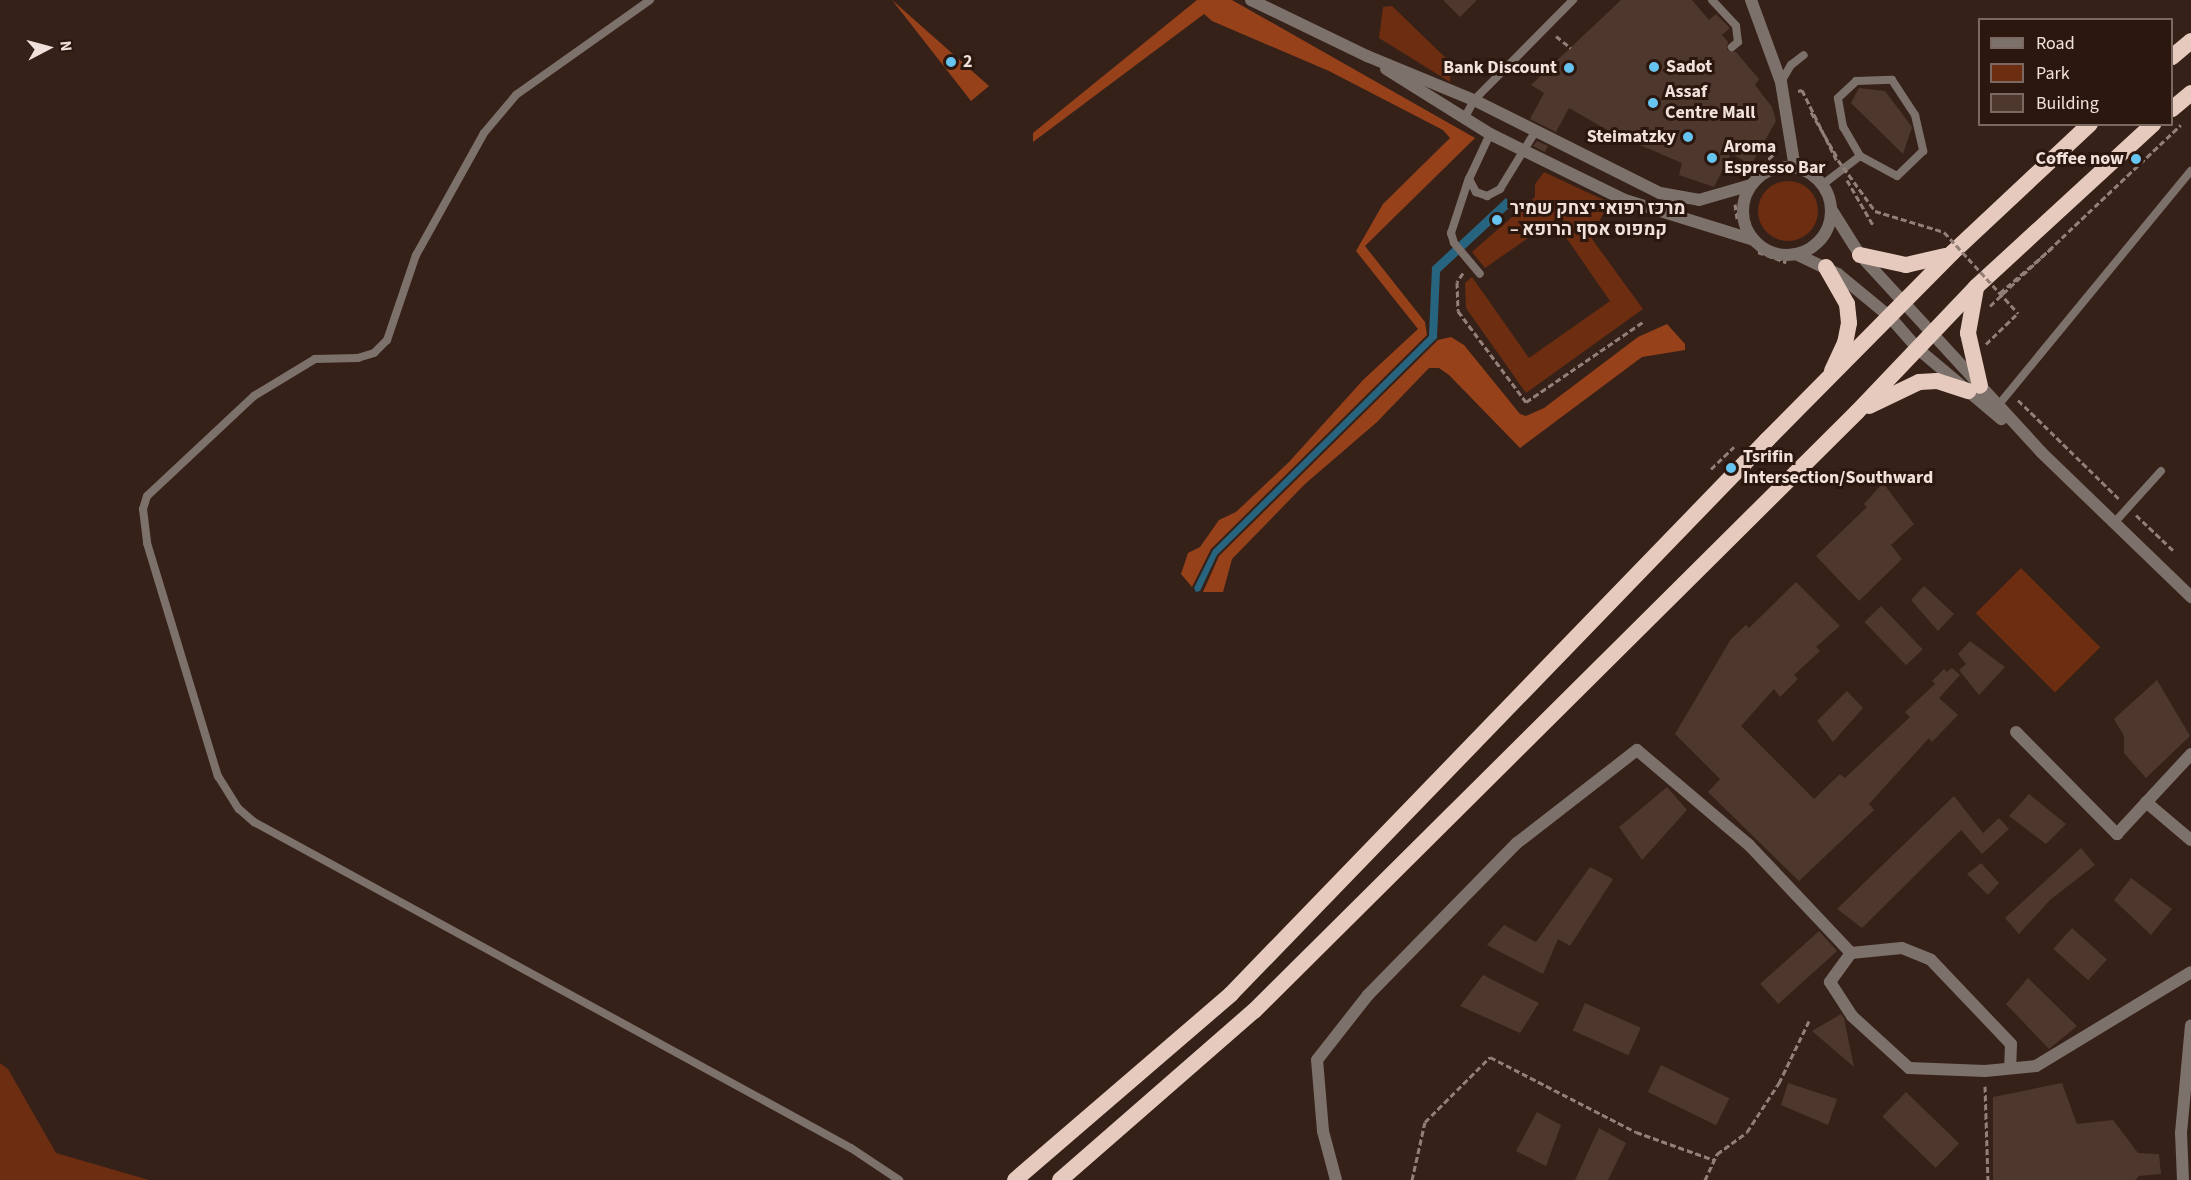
<!DOCTYPE html>
<meta charset="utf-8">
<style>
body{margin:0}
#map{position:relative;width:2191px;height:1180px;overflow:hidden;background:#362118;font-family:"Source Sans 3",Heebo,sans-serif}
div>[style]{position:absolute}
[style*='--x']{left:calc(var(--x)*1px);top:calc(var(--y)*1px);width:calc(var(--w)*1px);rotate:calc(var(--a)*1deg)}
.green>*{inset:0;background:#6c2d11;transform-origin:0 0}
.round{border-radius:50%}
.forest>*{inset:0;background:#97411a}
.water>*{inset:0;background:#27647f}
.building>*{inset:0;background:#4e372d;transform-origin:0 0}
.path>*{height:3px;margin-top:-1.5px;transform-origin:0;background:repeating-linear-gradient(90deg,#928078 0 6px,transparent 0 9px)}
.service>*{height:8px;margin:-4px;padding:0 4px;transform-origin:4px;border-radius:4px;background:#7d716c}
.minor>*{height:12px;margin:-6px;padding:0 6px;transform-origin:6px;border-radius:6px;background:#7d716c}
.minor>.ring{margin:-6px;padding:0;box-sizing:content-box;background:none;border:12px solid #7d716c;border-radius:50%}
.trunk>*{height:16px;margin:-8px;padding:0 8px;transform-origin:8px;border-radius:8px;background:#e6cabe}
.path-bridge>*{height:3px;margin-top:-1.5px;transform-origin:0;background:repeating-linear-gradient(90deg,#928078 0 6px,transparent 0 9px)}
.dots>*{width:16px;height:16px;translate:-50% -50%;box-sizing:border-box;border:3px solid #2c170f;border-radius:50%}
span{translate:-50% -50%;white-space:nowrap;text-align:center;line-height:1.15;-webkit-text-stroke:6px #2c170f;paint-order:stroke}
.poi-label{font-size:18px;color:#f0e1db;font-weight:700}
.left{translate:0 -50%;text-align:left}
.right{translate:-100% -50%;text-align:right}
.legend{position:absolute;left:1978px;top:18px;width:195px;height:108px;box-sizing:border-box;background:#2c170f;border:2px solid #7a6861;margin:0;padding:8px 10px;list-style:none;font-size:18px;color:#f0e1db}
.legend li{display:flex;align-items:center;gap:12px;height:30px}
.legend b{width:30px;border:2px solid #7a6861}
.north{position:absolute;left:18px;top:18px;width:60px;height:60px;-webkit-text-stroke:4px #2c170f;paint-order:stroke;rotate:84deg;font-size:16px;font-weight:700;line-height:24px;text-align:center;color:#f0e1db}
.north::after{content:'';display:block;margin:auto;width:21px;height:27px;background:#f0e1db;clip-path:polygon(50% 0,100% 100%,50% 72%,0 100%)}
</style>
<div id="map">
<div class="green">
<div style="clip-path:polygon(1392px 6px,1451px 63px,1450px 82px,1379px 38px,1383px 7px)"></div>
<div style="clip-path:polygon(1544px 172px,1608px 202px,1592px 239px,1643px 309px,1526px 393px,1466px 308px,1465px 283px,1472px 277px,1529px 358px,1610px 301px,1554px 220px,1485px 268px,1472px 252px,1535px 197px,1535px 184px)"></div>
<div class="round" style="left:1758px;top:181px;width:60px;height:60px"></div>
<div style="left:2021px;top:568px;width:112px;height:64px;rotate:45deg"></div>
<div style="clip-path:polygon(0 1063px,8px 1069px,56px 1153px,149px 1180px,0 1180px)"></div>
</div>
<div class="forest">
<div style="clip-path:polygon(892px 0,989px 86px,971px 101px)"></div>
<div style="clip-path:polygon(1197px 0,1232px 0,1475px 138px,1365px 246px,1425px 322px,1427px 335px,1211px 549px,1192px 587px,1181px 574px,1188px 553px,1200px 547px,1219px 520px,1236px 512px,1289px 462px,1363px 380px,1418px 329px,1356px 251px,1383px 204px,1450px 138px,1443px 130px,1329px 71px,1212px 21px,1204px 14px,1033px 142px,1033px 133px)"></div>
<div style="clip-path:polygon(1667px 324px,1685px 344px,1685px 350px,1642px 357px,1520px 448px,1449px 375px,1439px 368px,1429px 368px,1377px 422px,1305px 484px,1232px 559px,1223px 592px,1203px 592px,1219px 556px,1438px 340px,1451px 337px,1464px 345px,1520px 414px,1526px 416px,1544px 408px,1638px 337px)"></div>
</div>
<div class="water">
<div style="clip-path:polygon(1506px 198px,1512px 205px,1440px 272px,1437px 338px,1217px 555px,1200px 591px,1196px 592px,1194px 588px,1213px 550px,1429px 336px,1432px 267px)"></div>
</div>
<div class="building">
<div style="clip-path:polygon(1443px 0,1477px 0,1460px 17px)"></div>
<div style="clip-path:polygon(1621px 0,1692px 0,1709px 20px,1716px 14px,1730px 28px,1722px 35px,1728px 42px,1727px 50px,1736px 52px,1759px 79px,1755px 85px,1772px 107px,1776px 121px,1751px 165px,1731px 153px,1714px 187px,1679px 175px,1682px 163px,1614px 134px,1569px 108px,1556px 132px,1530px 119px,1544px 93px,1531px 85px)"></div>
<div style="clip-path:polygon(1859px 88px,1885px 91px,1912px 127px,1903px 154px,1851px 103px)"></div>
<div style="clip-path:polygon(1537px 141px,1548px 146px,1545px 152px,1533px 146px)"></div>
<div style="clip-path:polygon(1883px 483px,1914px 524px,1891px 545px,1902px 559px,1859px 601px,1816px 556px,1867px 507px,1864px 504px)"></div>
<div style="clip-path:polygon(1796px 582px,1840px 626px,1816px 647px,1820px 651px,1794px 675px,1798px 679px,1780px 697px,1774px 689px,1741px 726px,1814px 799px,1840px 774px,1845px 778px,1910px 717px,1905px 712px,1935px 684px,1932px 681px,1944px 669px,1947px 672px,1952px 668px,1960px 675px,1939px 698px,1958px 715px,1932px 742px,1929px 738px,1869px 804px,1874px 810px,1799px 881px,1708px 792px,1720px 779px,1675px 734px,1731px 639px,1746px 625px,1749px 628px)"></div>
<div style="clip-path:polygon(1924px 586px,1954px 614px,1938px 631px,1911px 600px)"></div>
<div style="left:1881px;top:606px;width:60px;height:23px;rotate:46deg"></div>
<div style="clip-path:polygon(1970px 641px,2005px 667px,1979px 695px,1959px 670px,1966px 664px,1958px 654px)"></div>
<div style="clip-path:polygon(2157px 680px,2190px 736px,2146px 778px,2124px 753px,2124px 736px,2114px 719px)"></div>
<div style="clip-path:polygon(1847px 691px,1863px 708px,1833px 742px,1817px 721px)"></div>
<div style="clip-path:polygon(1667px 787px,1687px 810px,1642px 860px,1619px 827px)"></div>
<div style="clip-path:polygon(2029px 794px,2066px 824px,2046px 844px,2009px 816px)"></div>
<div style="clip-path:polygon(1954px 796px,1983px 833px,1999px 818px,2009px 829px,1982px 854px,1961px 830px,1862px 928px,1837px 909px)"></div>
<div style="clip-path:polygon(2081px 848px,2095px 865px,2050px 900px,2019px 934px,2005px 918px)"></div>
<div style="clip-path:polygon(1981px 863px,1999px 883px,1988px 895px,1967px 874px)"></div>
<div style="clip-path:polygon(1590px 867px,1613px 879px,1570px 946px,1558px 939px,1543px 974px,1487px 945px,1504px 925px,1536px 942px)"></div>
<div style="clip-path:polygon(2131px 878px,2172px 909px,2151px 935px,2114px 900px)"></div>
<div style="left:2072px;top:928px;width:47px;height:28px;rotate:42deg"></div>
<div style="left:1819px;top:931px;width:27px;height:79px;rotate:48deg"></div>
<div style="clip-path:polygon(1483px 975px,1539px 1003px,1520px 1033px,1460px 1006px)"></div>
<div style="clip-path:polygon(2028px 978px,2077px 1026px,2049px 1049px,2006px 1004px)"></div>
<div style="left:1585px;top:1003px;width:61px;height:30px;rotate:24deg"></div>
<div style="clip-path:polygon(1841px 1014px,1844px 1018px,1854px 1067px,1812px 1031px)"></div>
<div style="left:1661px;top:1065px;width:76px;height:30px;rotate:26deg"></div>
<div style="clip-path:polygon(1788px 1083px,1837px 1099px,1828px 1125px,1781px 1105px)"></div>
<div style="clip-path:polygon(2062px 1083px,2077px 1124px,2113px 1120px,2138px 1153px,2159px 1154px,2161px 1174px,2139px 1176px,2135px 1180px,1993px 1180px,1993px 1097px)"></div>
<div style="left:1906px;top:1092px;width:74px;height:34px;rotate:44deg"></div>
<div style="clip-path:polygon(1537px 1112px,1561px 1125px,1546px 1166px,1516px 1151px)"></div>
<div style="clip-path:polygon(1599px 1128px,1626px 1143px,1608px 1180px,1575px 1180px)"></div>
</div>
<div class="path">
<div style="--x:1556;--y:36;--w:19;--a:39"></div>
<div style="--x:1798;--y:91;--w:4;--a:-14"></div>
<div style="--x:1802;--y:90;--w:79;--a:63.8"></div>
<div style="--x:1811;--y:112;--w:52;--a:60"></div>
<div style="--x:1725;--y:165;--w:16;--a:30"></div>
<div style="--x:1755;--y:171;--w:28;--a:-42"></div>
<div style="--x:1847;--y:180;--w:52;--a:60"></div>
<div style="--x:1735;--y:204;--w:15;--a:82"></div>
<div style="--x:1758;--y:252;--w:30;--a:20"></div>
<div style="--x:1463;--y:273;--w:11;--a:124"></div>
<div style="--x:1457;--y:282;--w:29;--a:88"></div>
<div style="--x:1458;--y:311;--w:114;--a:53.2"></div>
<div style="--x:1526;--y:402;--w:142;--a:-34.4"></div>
<div style="--x:1990;--y:306;--w:263;--a:-43.5"></div>
<div style="--x:1986;--y:344;--w:45;--a:-44.1"></div>
<div style="--x:2018;--y:400;--w:143;--a:44.4"></div>
<div style="--x:1711;--y:469;--w:32;--a:-44"></div>
<div style="--x:2136;--y:515;--w:52;--a:43.5"></div>
<div style="--x:1985;--y:1086;--w:94;--a:88.2"></div>
<div style="--x:1412;--y:1180;--w:59;--a:-77.4"></div>
<div style="--x:1425;--y:1122;--w:92;--a:-45"></div>
<div style="--x:1490;--y:1057;--w:164;--a:27.2"></div>
<div style="--x:1636;--y:1132;--w:83;--a:19.7"></div>
<div style="--x:1705;--y:1180;--w:29;--a:-65"></div>
<div style="--x:1717;--y:1154;--w:37;--a:-36"></div>
<div style="--x:1747;--y:1132;--w:59;--a:-56.9"></div>
<div style="--x:1779;--y:1083;--w:69;--a:-64.2"></div>
</div>
<div class="service">
<div style="--x:650;--y:0;--w:164;--a:144.7"></div>
<div style="--x:516;--y:95;--w:50;--a:130.1"></div>
<div style="--x:484;--y:133;--w:140;--a:119.1"></div>
<div style="--x:416;--y:255;--w:90;--a:108.8"></div>
<div style="--x:387;--y:340;--w:18;--a:135"></div>
<div style="--x:374;--y:353;--w:17;--a:163"></div>
<div style="--x:358;--y:358;--w:43;--a:178.7"></div>
<div style="--x:315;--y:359;--w:71;--a:148.8"></div>
<div style="--x:254;--y:396;--w:146;--a:136.9"></div>
<div style="--x:147;--y:496;--w:14;--a:107"></div>
<div style="--x:143;--y:509;--w:34;--a:83"></div>
<div style="--x:147;--y:543;--w:244;--a:73.1"></div>
<div style="--x:218;--y:776;--w:39;--a:58"></div>
<div style="--x:239;--y:809;--w:20;--a:41"></div>
<div style="--x:254;--y:822;--w:680;--a:28.64"></div>
<div style="--x:851;--y:1148;--w:58;--a:33.7"></div>
<div style="--x:1712;--y:0;--w:35;--a:47"></div>
<div style="--x:1736;--y:26;--w:16;--a:83"></div>
<div style="--x:1738;--y:42;--w:8;--a:140"></div>
<div style="--x:1892;--y:80;--w:42;--a:56.7"></div>
<div style="--x:1915;--y:115;--w:37;--a:77"></div>
<div style="--x:1923;--y:151;--w:36;--a:136"></div>
<div style="--x:1897;--y:176;--w:42;--a:-151.6"></div>
<div style="--x:1860;--y:156;--w:34;--a:-120"></div>
<div style="--x:1843;--y:127;--w:29;--a:-100"></div>
<div style="--x:1838;--y:98;--w:25;--a:-43"></div>
<div style="--x:1856;--y:81;--w:36;--a:-2"></div>
<div style="--x:1781;--y:82;--w:20;--a:-60"></div>
<div style="--x:1791;--y:65;--w:16;--a:-38"></div>
<div style="--x:1464;--y:119;--w:21;--a:-62"></div>
<div style="--x:1474;--y:100;--w:141;--a:-45.3"></div>
<div style="--x:1490;--y:134;--w:50;--a:115"></div>
<div style="--x:1469;--y:179;--w:15;--a:62"></div>
<div style="--x:1476;--y:192;--w:12;--a:20"></div>
<div style="--x:1487;--y:196;--w:15;--a:-28"></div>
<div style="--x:1500;--y:189;--w:67;--a:-58.4"></div>
<div style="--x:1469;--y:178;--w:58;--a:108.1"></div>
<div style="--x:1451;--y:233;--w:10;--a:73"></div>
<div style="--x:1454;--y:243;--w:40;--a:50"></div>
<div style="--x:1822;--y:185;--w:48;--a:-37.3"></div>
<div style="--x:1996;--y:408;--w:307;--a:-50.6"></div>
<div style="--x:2114;--y:523;--w:70;--a:-47.9"></div>
</div>
<div class="minor">
<div style="--x:1251;--y:0;--w:129;--a:25.8"></div>
<div style="--x:1367;--y:56;--w:116;--a:22.4"></div>
<div style="--x:1474;--y:100;--w:208;--a:26.6"></div>
<div style="--x:1660;--y:193;--w:40;--a:10"></div>
<div style="--x:1699;--y:200;--w:54;--a:-16.1"></div>
<div style="--x:1751;--y:0;--w:87;--a:69.9"></div>
<div style="--x:1781;--y:82;--w:87;--a:80.8"></div>
<div style="--x:1386;--y:69;--w:123;--a:32"></div>
<div style="--x:1490;--y:134;--w:150;--a:26.1"></div>
<div style="--x:1625;--y:200;--w:135;--a:17.2"></div>
<div class="ring" style="left:1743px;top:167px;width:76px;height:76px"></div>
<div style="--x:1831;--y:209;--w:54;--a:57.8"></div>
<div style="--x:1860;--y:255;--w:268;--a:47.4"></div>
<div style="--x:2041;--y:452;--w:209;--a:44"></div>
<div style="--x:1796;--y:254;--w:47;--a:25.5"></div>
<div style="--x:1838;--y:274;--w:67;--a:39.6"></div>
<div style="--x:1890;--y:317;--w:43;--a:48.8"></div>
<div style="--x:1918;--y:349;--w:109;--a:40.1"></div>
<div style="--x:2016;--y:732;--w:144;--a:45.3"></div>
<div style="--x:2117;--y:834;--w:109;--a:-47.2"></div>
<div style="--x:2146;--y:802;--w:59;--a:40.2"></div>
<div style="--x:1851;--y:953;--w:51;--a:-5.6"></div>
<div style="--x:1902;--y:948;--w:31;--a:22"></div>
<div style="--x:1931;--y:960;--w:116;--a:46.4"></div>
<div style="--x:2011;--y:1044;--w:23;--a:92"></div>
<div style="--x:1336;--y:1180;--w:51;--a:-104.9"></div>
<div style="--x:1323;--y:1131;--w:71;--a:-94.8"></div>
<div style="--x:1317;--y:1060;--w:83;--a:-51.9"></div>
<div style="--x:1368;--y:995;--w:213;--a:-45.6"></div>
<div style="--x:1517;--y:843;--w:152;--a:-37.8"></div>
<div style="--x:1637;--y:750;--w:147;--a:40.3"></div>
<div style="--x:1749;--y:845;--w:149;--a:46.6"></div>
<div style="--x:1851;--y:953;--w:36;--a:126"></div>
<div style="--x:1830;--y:982;--w:40;--a:57.1"></div>
<div style="--x:1852;--y:1016;--w:77;--a:42.4"></div>
<div style="--x:1909;--y:1068;--w:76;--a:2.3"></div>
<div style="--x:1985;--y:1071;--w:51;--a:-5.6"></div>
<div style="--x:2036;--y:1066;--w:181;--a:-31.2"></div>
<div style="--x:2183;--y:1180;--w:47;--a:-92.4"></div>
<div style="--x:2181;--y:1133;--w:108;--a:-84.7"></div>
</div>
<div class="trunk">
<div style="--x:2172;--y:57;--w:25;--a:-40"></div>
<div style="--x:2172;--y:109;--w:25;--a:-40"></div>
<div style="--x:1860;--y:255;--w:47;--a:12.3"></div>
<div style="--x:1906;--y:265;--w:40;--a:-13"></div>
<div style="--x:1826;--y:267;--w:43;--a:60.4"></div>
<div style="--x:1847;--y:304;--w:19;--a:84"></div>
<div style="--x:1849;--y:323;--w:20;--a:101"></div>
<div style="--x:1845;--y:343;--w:31;--a:115"></div>
<div style="--x:1976;--y:288;--w:46;--a:100.1"></div>
<div style="--x:1968;--y:333;--w:54;--a:77.2"></div>
<div style="--x:1869;--y:406;--w:55;--a:-25.6"></div>
<div style="--x:1919;--y:382;--w:18;--a:-3"></div>
<div style="--x:1937;--y:381;--w:33;--a:18"></div>
<div style="--x:1015;--y:1180;--w:285;--a:-40.7"></div>
<div style="--x:1231;--y:994;--w:771;--a:-45.95"></div>
<div style="--x:1767;--y:440;--w:263;--a:-45.3"></div>
<div style="--x:1952;--y:253;--w:189;--a:-43.1"></div>
<div style="--x:1060;--y:1180;--w:257;--a:-41.1"></div>
<div style="--x:1254;--y:1011;--w:850;--a:-44.81"></div>
<div style="--x:1857;--y:412;--w:173;--a:-46.4"></div>
<div style="--x:1976;--y:287;--w:241;--a:-42.6"></div>
</div>
<div class="path-bridge">
<div style="--x:1838;--y:160;--w:63;--a:54"></div>
<div style="--x:1875;--y:211;--w:72;--a:16.9"></div>
<div style="--x:1944;--y:232;--w:110;--a:47.6"></div>
<div style="--x:2000;--y:293;--w:70;--a:-41"></div>
</div>
<div class="dots">
<div style="left:951px;top:62px;background:#67c4f0"></div>
<div style="left:1654px;top:67px;background:#67c4f0"></div>
<div style="left:1569px;top:68px;background:#67c4f0"></div>
<div style="left:1653px;top:103px;background:#67c4f0"></div>
<div style="left:1688px;top:137px;background:#67c4f0"></div>
<div style="left:1712px;top:158px;background:#67c4f0"></div>
<div style="left:2136px;top:159px;background:#67c4f0"></div>
<div style="left:1497px;top:220px;background:#67c4f0"></div>
<div style="left:1731px;top:468px;background:#67c4f0"></div>
</div>
<div class="poi-label">
<span class="left" style="left:963px;top:62px">2</span>
<span class="left" style="left:1666px;top:67px">Sadot</span>
<span class="right" style="left:1557px;top:68px">Bank Discount</span>
<span class="left" style="left:1665px;top:103px">Assaf<br>Centre Mall</span>
<span class="right" style="left:1676px;top:137px">Steimatzky</span>
<span class="left" style="left:1724px;top:158px">Aroma<br>Espresso Bar</span>
<span class="right" style="left:2124px;top:159px">Coffee now</span>
<span class="left" style="left:1510px;top:220px">מרכז רפואי יצחק שמיר<br>– קמפוס אסף הרופא</span>
<span class="left" style="left:1743px;top:468px">Tsrifin<br>Intersection/Southward</span>
</div>
<ul class="legend">
<li><b style="height:8px;background:#7d716c"></b>Road</li>
<li><b style="height:16px;background:#6c2d11"></b>Park</li>
<li><b style="height:16px;background:#4e372d"></b>Building</li>
</ul>
<div class="north">N</div>
</div>
